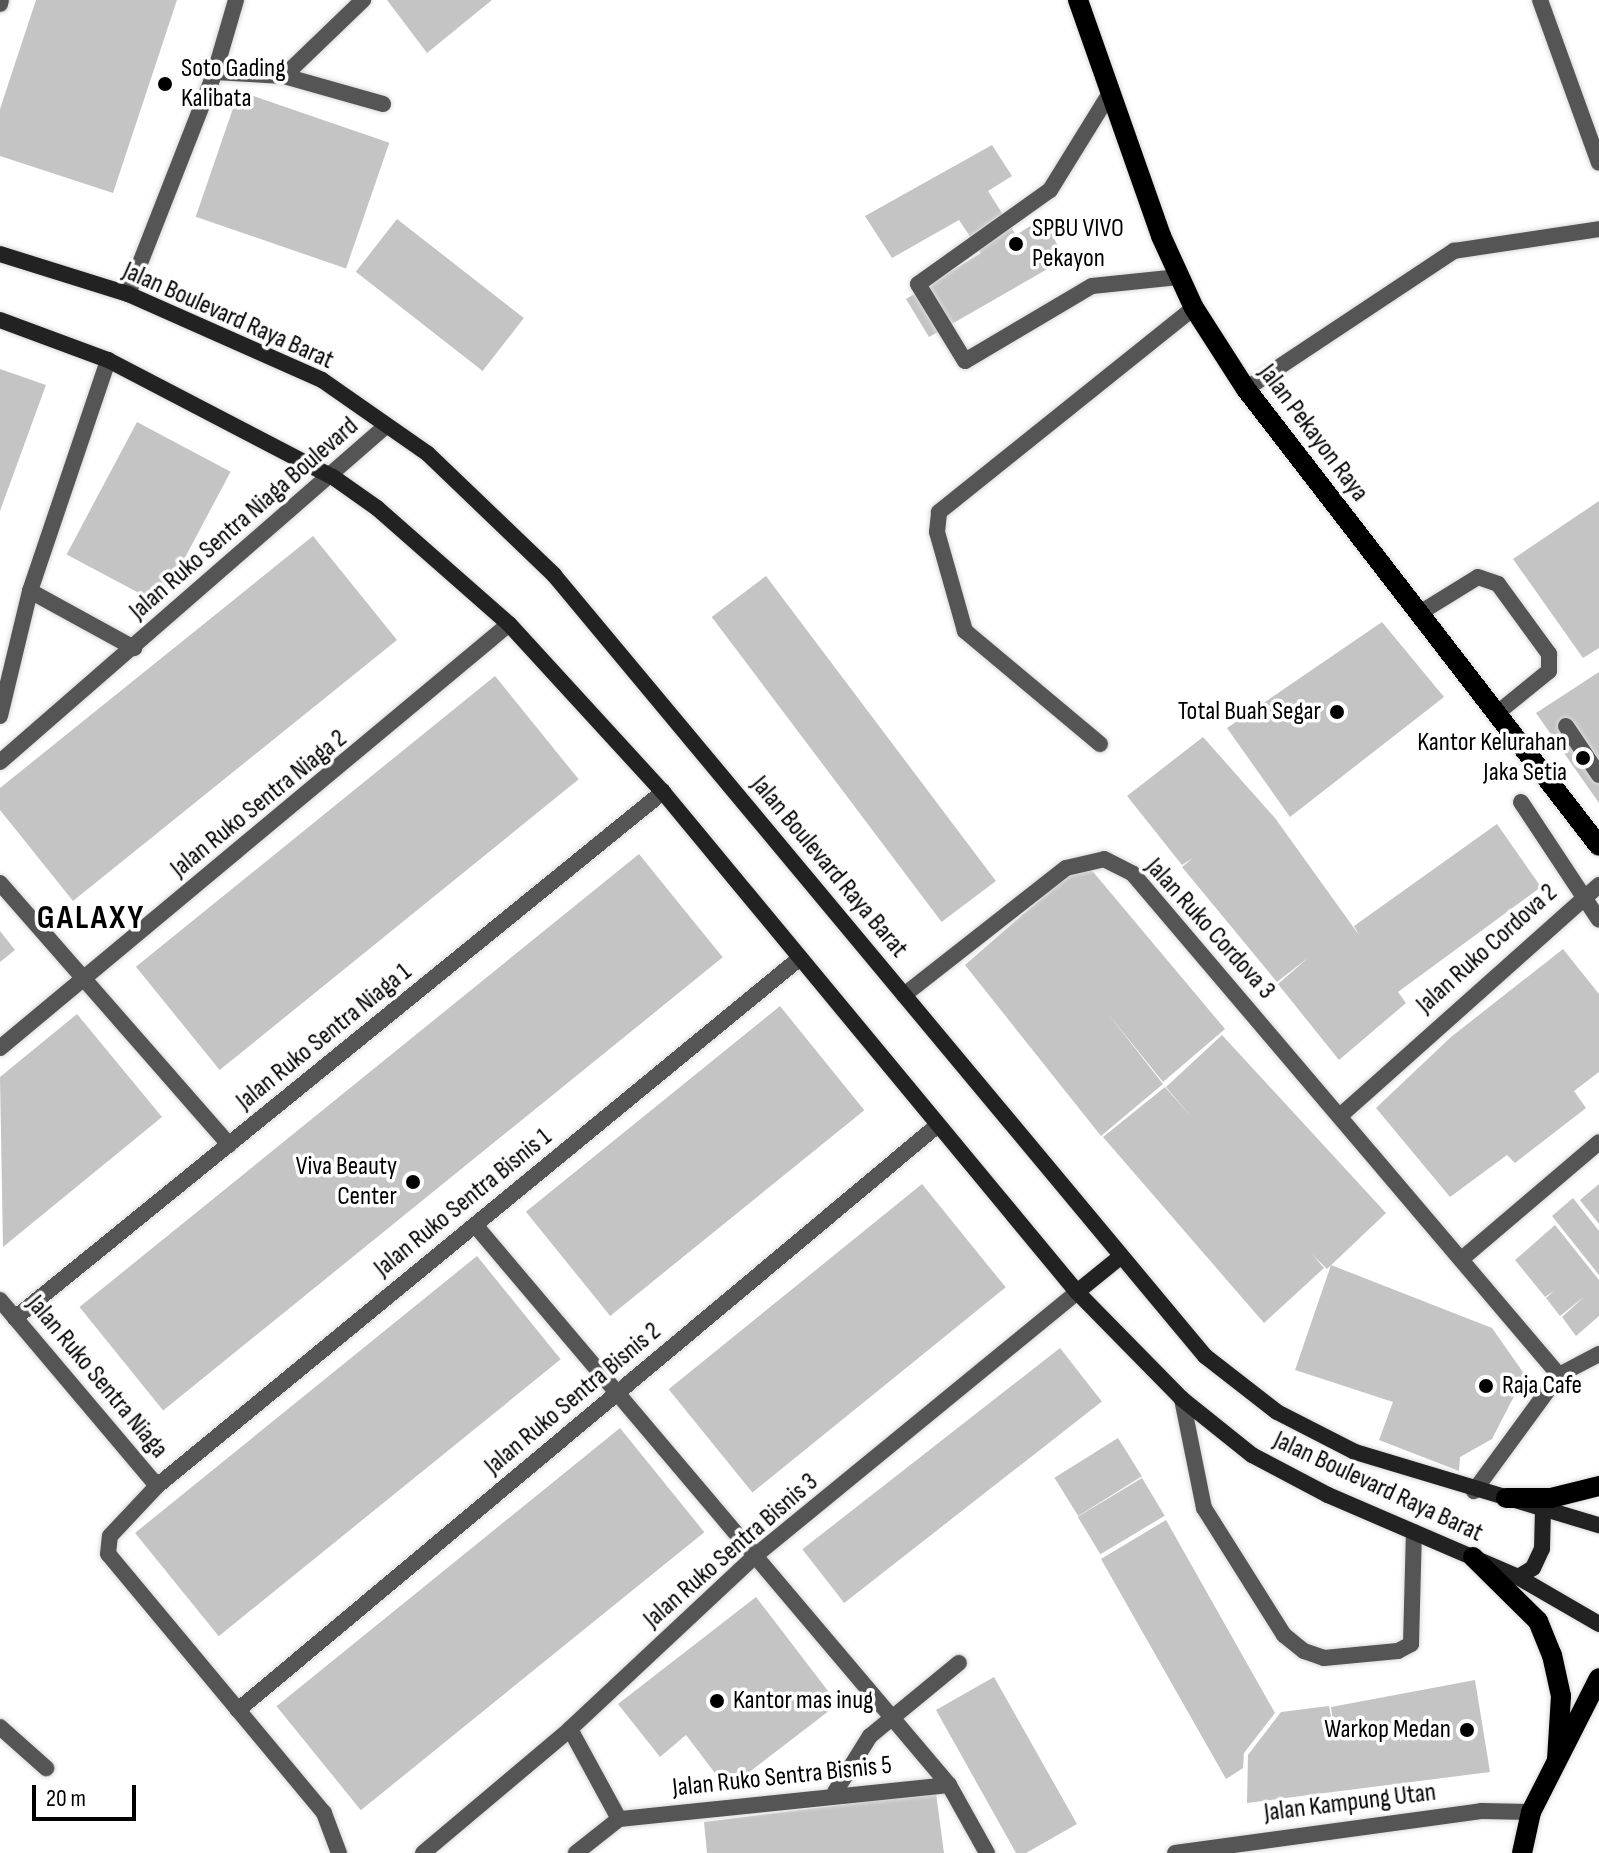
<!DOCTYPE html>
<style>
body{margin:0}
#map{position:relative;width:1599px;height:1853px;overflow:hidden;background:#fff;font-family:"Sofia Sans Condensed",sans-serif}
div>[style]{position:absolute}
[style*='--x']{left:calc(var(--x)*1px);top:calc(var(--y)*1px);width:calc(var(--w)*1px);rotate:calc(var(--a)*1deg)}
.building>*{inset:0;background:#c4c4c4;transform-origin:0 0}
.roads{filter:drop-shadow(0 0 2px #dbdbdb) drop-shadow(0 0 2px #dbdbdb)}
.lane>*{height:16px;margin:-8px;padding:0 8px;transform-origin:8px;border-radius:8px;background:#555}
.street>*{height:16px;margin:-8px;padding:0 8px;transform-origin:8px;border-radius:8px;background:#555}
.secondary>*{height:16px;margin:-8px;padding:0 8px;transform-origin:8px;border-radius:8px;background:#222}
.primary>*{height:20px;margin:-10px;padding:0 10px;transform-origin:10px;border-radius:10px;background:#000}
.dots>*{width:22px;height:22px;translate:-50% -50%;box-sizing:border-box;border:4px solid #fff;border-radius:50%}
span{translate:-50% -50%;white-space:nowrap;text-align:center;line-height:1.15;-webkit-text-stroke:7px #fff;paint-order:stroke}
.poi-label{font-size:26px;color:#000}
.left{translate:0 -50%;text-align:left}
.right{translate:-100% -50%;text-align:right}
.street-label{font-size:26px;color:#000}
.district-label{font-size:34px;color:#000;font-weight:700;letter-spacing:2px}
.scale{position:absolute;left:32px;top:1785px;width:104px;height:36px;box-sizing:border-box;border:4px solid #000;border-top:0;padding-left:10px;font-size:24px;line-height:28px;white-space:nowrap;color:#000;-webkit-text-stroke:6px #fff;paint-order:stroke}
</style>
<div id="map">
<div class="building">
<div style="clip-path:polygon(36px 0,177px 0,113px 193px,0 156px,0 109px)"></div>
<div style="clip-path:polygon(387px 0,492px 0,427px 53px)"></div>
<div style="left:239px;top:91px;width:159px;height:133px;rotate:19deg"></div>
<div style="clip-path:polygon(992px 145px,1012px 176px,988px 191px,1016px 235px,1043px 218px,1065px 259px,929px 337px,906px 299px,981px 253px,959px 220px,892px 258px,865px 216px)"></div>
<div style="left:397px;top:219px;width:161px;height:67px;rotate:38deg"></div>
<div style="clip-path:polygon(0 369px,46px 385px,0 511px)"></div>
<div style="left:137px;top:422px;width:106px;height:150px;rotate:28deg"></div>
<div style="clip-path:polygon(1599px 501px,1599px 648px,1583px 658px,1513px 559px)"></div>
<div style="clip-path:polygon(313px 536px,397px 640px,73px 901px,0 810px,0 788px)"></div>
<div style="left:766px;top:576px;width:382px;height:68px;rotate:53deg"></div>
<div style="clip-path:polygon(1382px 622px,1444px 697px,1290px 817px,1227px 728px)"></div>
<div style="clip-path:polygon(1599px 672px,1599px 803px,1536px 713px)"></div>
<div style="left:495px;top:676px;width:133px;height:462px;rotate:51deg"></div>
<div style="clip-path:polygon(1203px 737px,1275px 818px,1359px 935px,1354px 926px,1497px 824px,1541px 887px,1398px 992px,1406px 1003px,1339px 1060px,1278px 984px,1309px 957px,1277px 982px,1182px 867px,1193px 858px,1182px 865px,1127px 796px)"></div>
<div style="left:639px;top:854px;width:133px;height:720px;rotate:51deg"></div>
<div style="clip-path:polygon(1084px 861px,1225px 1029px,1163px 1082px,1105px 1010px,1163px 1084px,1101px 1136px,965px 965px)"></div>
<div style="clip-path:polygon(0 931px,15px 950px,0 962px)"></div>
<div style="clip-path:polygon(1563px 949px,1599px 994px,1599px 1072px,1574px 1091px,1586px 1108px,1515px 1163px,1507px 1155px,1450px 1197px,1376px 1108px,1451px 1037px)"></div>
<div style="left:780px;top:1006px;width:134px;height:327px;rotate:51deg"></div>
<div style="clip-path:polygon(77px 1014px,162px 1117px,3px 1247px,0 1077px)"></div>
<div style="clip-path:polygon(1222px 1035px,1386px 1213px,1327px 1269px,1312px 1254px,1324px 1268px,1264px 1323px,1103px 1137px,1165px 1087px,1193px 1119px,1166px 1087px)"></div>
<div style="left:922px;top:1184px;width:133px;height:326px;rotate:51deg"></div>
<div style="clip-path:polygon(1599px 1184px,1599px 1224px,1580px 1200px)"></div>
<div style="clip-path:polygon(1573px 1198px,1599px 1231px,1599px 1275px,1552px 1216px)"></div>
<div style="clip-path:polygon(1555px 1225px,1599px 1280px,1599px 1316px,1576px 1336px,1562px 1317px,1585px 1296px,1560px 1316px,1546px 1298px,1554px 1291px,1545px 1297px,1515px 1260px)"></div>
<div style="left:477px;top:1256px;width:133px;height:440px;rotate:51deg"></div>
<div style="clip-path:polygon(1331px 1265px,1492px 1328px,1525px 1375px,1492px 1439px,1460px 1457px,1459px 1471px,1379px 1440px,1393px 1402px,1295px 1370px)"></div>
<div style="left:1060px;top:1348px;width:68px;height:327px;rotate:52deg"></div>
<div style="left:620px;top:1428px;width:134px;height:442px;rotate:51deg"></div>
<div style="left:1118px;top:1438px;width:45px;height:75px;rotate:58deg"></div>
<div style="left:1142px;top:1478px;width:44px;height:75px;rotate:59deg"></div>
<div style="clip-path:polygon(1166px 1520px,1275px 1713px,1244px 1753px,1243px 1768px,1226px 1779px,1101px 1559px)"></div>
<div style="clip-path:polygon(756px 1597px,838px 1704px,727px 1789px,686px 1735px,660px 1757px,618px 1704px)"></div>
<div style="clip-path:polygon(994px 1677px,1077px 1824px,1026px 1853px,1016px 1853px,936px 1710px)"></div>
<div style="clip-path:polygon(1475px 1680px,1490px 1772px,1247px 1803px,1248px 1755px,1281px 1712px,1329px 1706px,1335px 1737px,1331px 1707px)"></div>
<div style="clip-path:polygon(936px 1793px,944px 1853px,707px 1853px,704px 1822px)"></div>
</div>
<div class="roads">
<div class="lane">
<div style="--x:0;--y:4;--w:4;--a:-76"></div>
<div style="--x:215;--y:72;--w:69;--a:3.3"></div>
<div style="--x:284;--y:76;--w:110;--a:-43.9"></div>
<div style="--x:284;--y:76;--w:103;--a:15.8"></div>
<div style="--x:1110;--y:93;--w:114;--a:121.7"></div>
<div style="--x:1050;--y:190;--w:162;--a:144.5"></div>
<div style="--x:918;--y:284;--w:90;--a:58.6"></div>
<div style="--x:965;--y:361;--w:147;--a:-30.6"></div>
<div style="--x:1092;--y:286;--w:87;--a:-5.9"></div>
<div style="--x:128;--y:294;--w:238;--a:-68.6"></div>
<div style="--x:215;--y:72;--w:75;--a:-73.7"></div>
<div style="--x:30;--y:591;--w:119;--a:28.7"></div>
<div style="--x:1418;--y:614;--w:70;--a:-31.7"></div>
<div style="--x:1478;--y:577;--w:21;--a:19"></div>
<div style="--x:1498;--y:584;--w:87;--a:53.9"></div>
<div style="--x:1549;--y:654;--w:17;--a:90"></div>
<div style="--x:1549;--y:671;--w:68;--a:140.9"></div>
<div style="--x:0;--y:716;--w:129;--a:-76.5"></div>
<div style="--x:30;--y:591;--w:244;--a:-71.3"></div>
<div style="--x:1566;--y:726;--w:59;--a:56"></div>
<div style="--x:1100;--y:744;--w:176;--a:-140.1"></div>
<div style="--x:965;--y:631;--w:103;--a:-105.8"></div>
<div style="--x:937;--y:532;--w:20;--a:-84"></div>
<div style="--x:939;--y:512;--w:327;--a:-38.7"></div>
<div style="--x:0;--y:762;--w:512;--a:-41.04"></div>
<div style="--x:1521;--y:802;--w:141;--a:56.5"></div>
<div style="--x:0;--y:883;--w:348;--a:48.8"></div>
<div style="--x:904;--y:995;--w:206;--a:-38.1"></div>
<div style="--x:1066;--y:868;--w:39;--a:-13"></div>
<div style="--x:1104;--y:859;--w:33;--a:27"></div>
<div style="--x:1133;--y:874;--w:658;--a:49.63"></div>
<div style="--x:1559;--y:1375;--w:144;--a:126.2"></div>
<div style="--x:0;--y:1048;--w:662;--a:-39.79"></div>
<div style="--x:1341;--y:1115;--w:346;--a:-41.7"></div>
<div style="--x:475;--y:1225;--w:734;--a:49.75"></div>
<div style="--x:949;--y:1785;--w:332;--a:174.1"></div>
<div style="--x:619;--y:1819;--w:55;--a:141.7"></div>
<div style="--x:1464;--y:1257;--w:177;--a:-40.4"></div>
<div style="--x:0;--y:1300;--w:243;--a:49.8"></div>
<div style="--x:15;--y:1318;--w:835;--a:-39.07"></div>
<div style="--x:1559;--y:1375;--w:45;--a:-27.7"></div>
<div style="--x:1182;--y:1399;--w:111;--a:78.6"></div>
<div style="--x:1204;--y:1508;--w:150;--a:57.8"></div>
<div style="--x:1284;--y:1635;--w:26;--a:39"></div>
<div style="--x:1304;--y:1651;--w:21;--a:19"></div>
<div style="--x:1324;--y:1658;--w:74;--a:-5.4"></div>
<div style="--x:1398;--y:1651;--w:15;--a:-28"></div>
<div style="--x:1411;--y:1644;--w:112;--a:-88.5"></div>
<div style="--x:238;--y:1710;--w:912;--a:-39.89"></div>
<div style="--x:570;--y:1729;--w:102;--a:61.4"></div>
<div style="--x:949;--y:1785;--w:78;--a:60.8"></div>
<div style="--x:835;--y:1792;--w:66;--a:-58"></div>
<div style="--x:870;--y:1736;--w:115;--a:-39.4"></div>
<div style="--x:339;--y:1853;--w:43;--a:-110.6"></div>
<div style="--x:324;--y:1813;--w:337;--a:-129.8"></div>
<div style="--x:108;--y:1554;--w:18;--a:-84"></div>
<div style="--x:110;--y:1536;--w:69;--a:-46.8"></div>
<div style="--x:157;--y:1486;--w:832;--a:-39.39"></div>
<div style="--x:423;--y:1853;--w:192;--a:-40.1"></div>
<div style="--x:570;--y:1729;--w:255;--a:-43.1"></div>
<div style="--x:756;--y:1555;--w:415;--a:-39.3"></div>
</div>
<div class="street">
<div style="--x:1540;--y:0;--w:173;--a:70.1"></div>
<div style="--x:1246;--y:389;--w:250;--a:-33.6"></div>
<div style="--x:1454;--y:251;--w:147;--a:-8.6"></div>
<div style="--x:0;--y:1727;--w:62;--a:41.7"></div>
<div style="--x:1175;--y:1853;--w:309;--a:-7.8"></div>
<div style="--x:1481;--y:1811;--w:50;--a:1.1"></div>
</div>
<div class="secondary">
<div style="--x:0;--y:254;--w:134;--a:17.4"></div>
<div style="--x:128;--y:294;--w:212;--a:23.9"></div>
<div style="--x:322;--y:380;--w:129;--a:34.9"></div>
<div style="--x:428;--y:454;--w:175;--a:43.8"></div>
<div style="--x:554;--y:575;--w:1017;--a:50.19"></div>
<div style="--x:1205;--y:1356;--w:91;--a:37.9"></div>
<div style="--x:1277;--y:1412;--w:88;--a:27.1"></div>
<div style="--x:1355;--y:1452;--w:255;--a:16.7"></div>
<div style="--x:0;--y:320;--w:115;--a:20.3"></div>
<div style="--x:108;--y:360;--w:254;--a:27.5"></div>
<div style="--x:333;--y:477;--w:54;--a:35.2"></div>
<div style="--x:377;--y:508;--w:176;--a:41.3"></div>
<div style="--x:509;--y:624;--w:228;--a:47.5"></div>
<div style="--x:663;--y:792;--w:649;--a:50.38"></div>
<div style="--x:1077;--y:1292;--w:150;--a:45.5"></div>
<div style="--x:1182;--y:1399;--w:90;--a:38.7"></div>
<div style="--x:1252;--y:1455;--w:86;--a:27.8"></div>
<div style="--x:1328;--y:1495;--w:207;--a:23.3"></div>
<div style="--x:1518;--y:1577;--w:94;--a:30.1"></div>
<div style="--x:1077;--y:1292;--w:54;--a:-39"></div>
<div style="--x:1518;--y:1577;--w:17;--a:-31"></div>
<div style="--x:1533;--y:1568;--w:21;--a:-65"></div>
<div style="--x:1542;--y:1549;--w:42;--a:-88.6"></div>
</div>
<div class="primary">
<div style="--x:1078;--y:0;--w:250;--a:70.6"></div>
<div style="--x:1161;--y:236;--w:79;--a:65.4"></div>
<div style="--x:1194;--y:308;--w:96;--a:57.3"></div>
<div style="--x:1246;--y:389;--w:577;--a:52.32"></div>
<div style="--x:1506;--y:1498;--w:45;--a:0"></div>
<div style="--x:1551;--y:1498;--w:49;--a:-14"></div>
<div style="--x:1473;--y:1557;--w:91;--a:44.6"></div>
<div style="--x:1538;--y:1621;--w:37;--a:68"></div>
<div style="--x:1552;--y:1655;--w:42;--a:77.6"></div>
<div style="--x:1561;--y:1696;--w:64;--a:93.6"></div>
<div style="--x:1522;--y:1853;--w:42;--a:-77.6"></div>
<div style="--x:1531;--y:1812;--w:150;--a:-63.1"></div>
</div>
</div>
<div class="dots">
<div style="left:165px;top:84px;background:#000"></div>
<div style="left:1016px;top:244px;background:#000"></div>
<div style="left:1337px;top:712px;background:#000"></div>
<div style="left:1583px;top:758px;background:#000"></div>
<div style="left:413px;top:1182px;background:#000"></div>
<div style="left:1486px;top:1386px;background:#000"></div>
<div style="left:717px;top:1701px;background:#000"></div>
<div style="left:1467px;top:1730px;background:#000"></div>
</div>
<div class="poi-label">
<span class="left" style="left:181px;top:84px">Soto Gading<br>Kalibata</span>
<span class="left" style="left:1032px;top:244px">SPBU VIVO<br>Pekayon</span>
<span class="right" style="left:1321px;top:712px">Total Buah Segar</span>
<span class="right" style="left:1567px;top:758px">Kantor Kelurahan<br>Jaka Setia</span>
<span class="right" style="left:397px;top:1182px">Viva Beauty<br>Center</span>
<span class="left" style="left:1502px;top:1386px">Raja Cafe</span>
<span class="left" style="left:733px;top:1701px">Kantor mas inug</span>
<span class="right" style="left:1451px;top:1730px">Warkop Medan</span>
</div>
<div class="street-label">
<span style="left:228px;top:316px;rotate:24deg">Jalan Boulevard Raya Barat</span>
<span style="left:1313px;top:433px;rotate:53deg">Jalan Pekayon Raya</span>
<span style="left:244px;top:519px;rotate:-41deg">Jalan Ruko Sentra Niaga Boulevard</span>
<span style="left:259px;top:804px;rotate:-39deg">Jalan Ruko Sentra Niaga 2</span>
<span style="left:829px;top:867px;rotate:50deg">Jalan Boulevard Raya Barat</span>
<span style="left:1210px;top:929px;rotate:48deg">Jalan Ruko Cordova 3</span>
<span style="left:1487px;top:949px;rotate:-42deg">Jalan Ruko Cordova 2</span>
<span style="left:324px;top:1037px;rotate:-39deg">Jalan Ruko Sentra Niaga 1</span>
<span style="left:463px;top:1203px;rotate:-39deg">Jalan Ruko Sentra Bisnis 1</span>
<span style="left:97px;top:1377px;rotate:50deg">Jalan Ruko Sentra Niaga</span>
<span style="left:573px;top:1399px;rotate:-40deg">Jalan Ruko Sentra Bisnis 2</span>
<span style="left:1378px;top:1487px;rotate:25deg">Jalan Boulevard Raya Barat</span>
<span style="left:731px;top:1551px;rotate:-41deg">Jalan Ruko Sentra Bisnis 3</span>
<span style="left:782px;top:1777px;rotate:-6deg">Jalan Ruko Sentra Bisnis 5</span>
<span style="left:1350px;top:1803px;rotate:-7deg">Jalan Kampung Utan</span>
</div>
<div class="district-label">
<span style="left:91px;top:918px">GALAXY</span>
</div>
<div class="scale">20 m</div>
</div>
